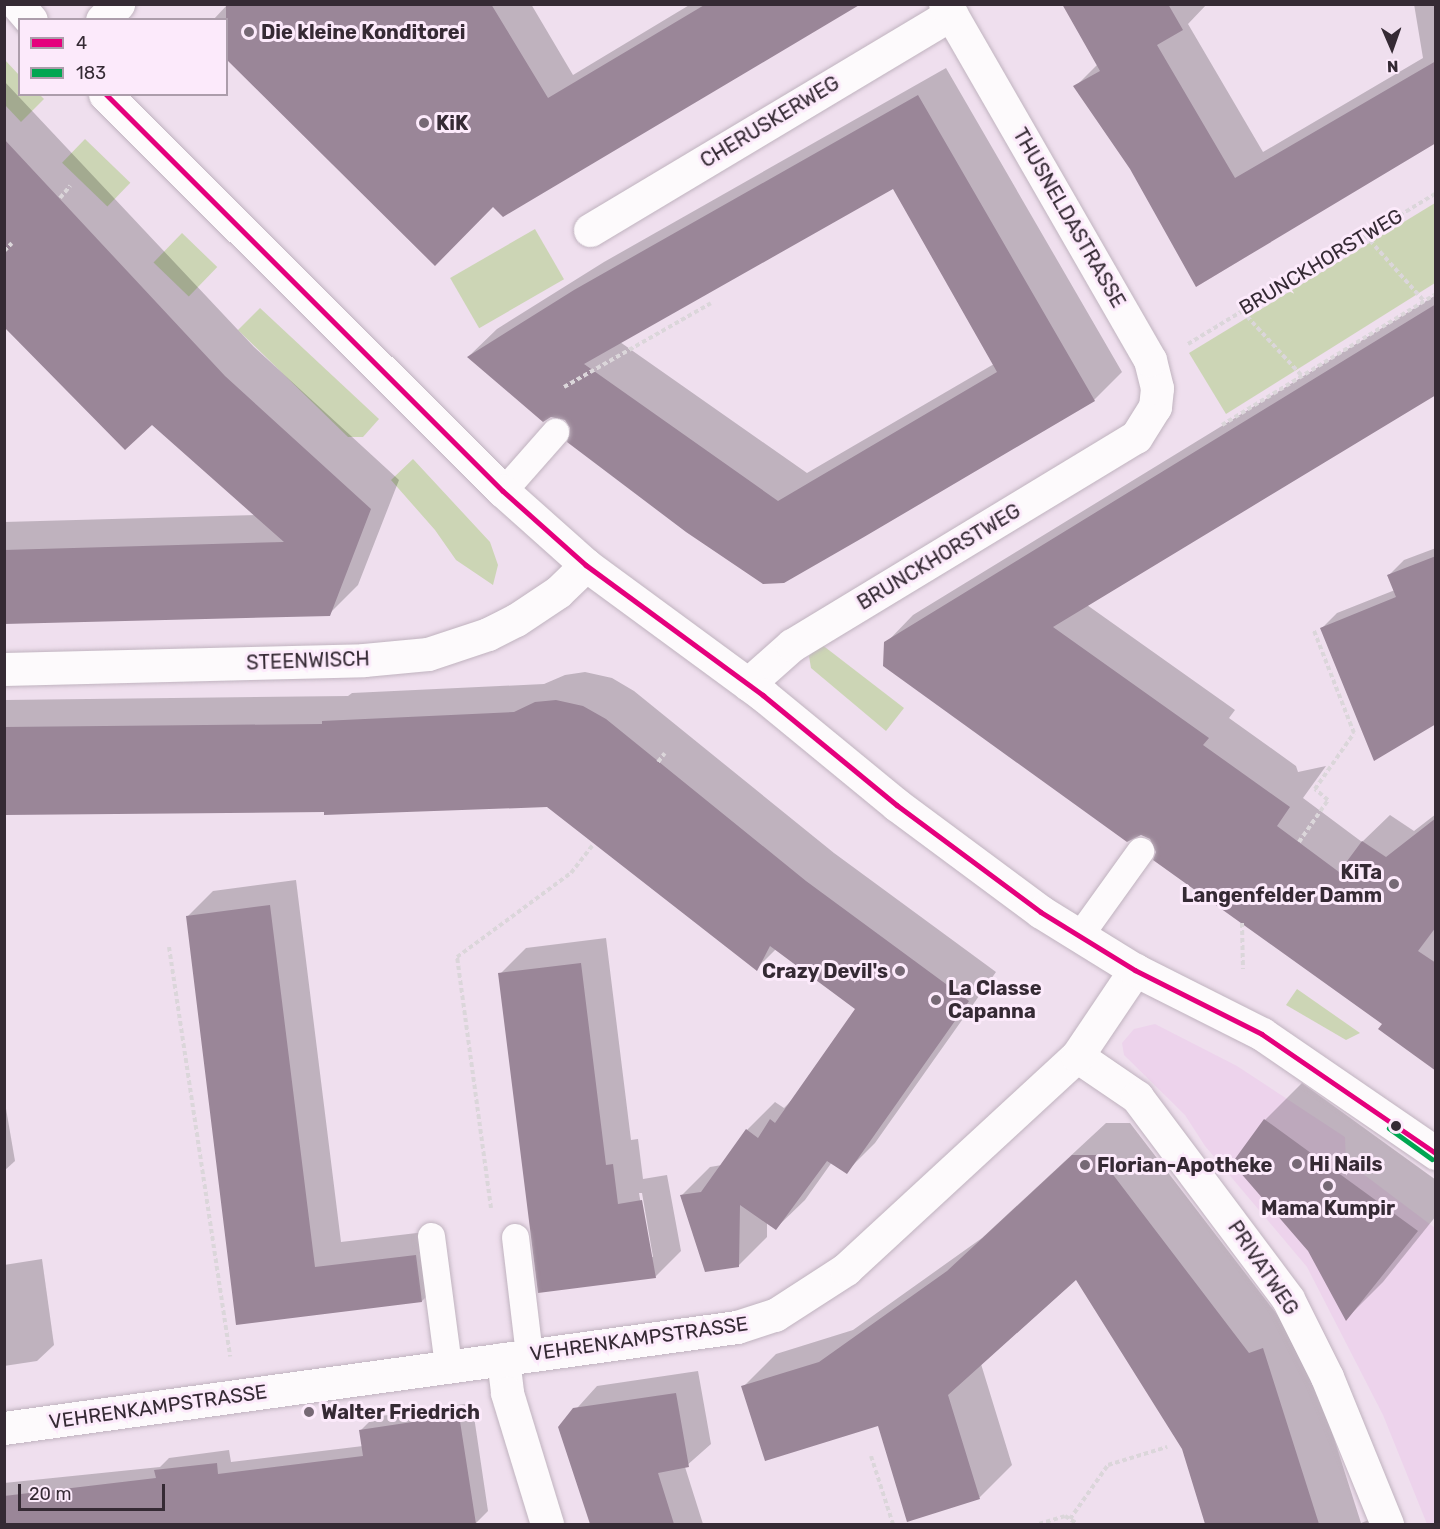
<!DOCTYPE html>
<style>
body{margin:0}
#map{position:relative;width:1440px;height:1529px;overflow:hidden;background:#efdfee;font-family:Rubik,sans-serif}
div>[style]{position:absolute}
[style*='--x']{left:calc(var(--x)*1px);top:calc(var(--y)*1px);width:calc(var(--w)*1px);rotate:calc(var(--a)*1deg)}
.built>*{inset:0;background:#edd3ec}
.green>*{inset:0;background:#ccd5b5;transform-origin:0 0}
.shadow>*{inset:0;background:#0003}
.building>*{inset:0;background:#9a8698}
.path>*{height:4px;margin-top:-2px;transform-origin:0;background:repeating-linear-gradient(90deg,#dbd6da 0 4.5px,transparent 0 7.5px)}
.roads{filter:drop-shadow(0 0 2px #c0b3bf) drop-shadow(0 0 2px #c0b3bf)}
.service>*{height:27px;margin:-13.5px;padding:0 13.5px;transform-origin:13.5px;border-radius:13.5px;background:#fdfafc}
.minor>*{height:33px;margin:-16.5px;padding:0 16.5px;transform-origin:16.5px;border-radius:16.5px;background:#fdfafc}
.tertiary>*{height:33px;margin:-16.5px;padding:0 16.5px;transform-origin:16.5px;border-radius:16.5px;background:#fdfafc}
.bus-1>*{height:4.5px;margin:-2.25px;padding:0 2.25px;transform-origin:2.25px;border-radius:2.25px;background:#e5007d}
.bus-2>*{height:4.5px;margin:-2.25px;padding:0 2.25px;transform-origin:2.25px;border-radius:2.25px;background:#00a651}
.dots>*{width:16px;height:16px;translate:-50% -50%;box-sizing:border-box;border:3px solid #fceafb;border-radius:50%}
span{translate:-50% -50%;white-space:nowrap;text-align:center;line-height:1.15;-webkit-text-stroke:6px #fceafb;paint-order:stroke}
.poi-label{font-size:20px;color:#352a34;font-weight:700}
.left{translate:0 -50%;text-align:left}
.right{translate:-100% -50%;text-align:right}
.street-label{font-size:20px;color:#352a34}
.frame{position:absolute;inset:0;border:6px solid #352a34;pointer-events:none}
.legend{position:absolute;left:18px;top:18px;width:210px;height:78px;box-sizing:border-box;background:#fceafb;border:2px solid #ac9dab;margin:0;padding:8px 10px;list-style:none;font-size:18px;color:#352a34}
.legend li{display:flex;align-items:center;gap:12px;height:30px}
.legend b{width:30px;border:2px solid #ac9dab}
.north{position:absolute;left:1362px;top:18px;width:60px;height:60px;-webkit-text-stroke:4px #fceafb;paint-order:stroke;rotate:178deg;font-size:16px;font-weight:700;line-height:24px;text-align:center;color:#352a34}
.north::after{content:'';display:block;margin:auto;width:21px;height:27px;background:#352a34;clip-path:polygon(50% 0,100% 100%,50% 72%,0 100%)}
.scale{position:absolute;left:18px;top:1484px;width:147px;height:27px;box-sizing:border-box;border:3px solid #352a34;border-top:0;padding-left:8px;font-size:18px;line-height:21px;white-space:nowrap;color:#352a34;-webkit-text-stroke:4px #fceafb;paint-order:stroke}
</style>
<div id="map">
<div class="built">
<div style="clip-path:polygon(1155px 1024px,1237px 1066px,1345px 1137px,1346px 1161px,1435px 1228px,1435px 1524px,1427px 1524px,1383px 1415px,1307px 1267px,1205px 1146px,1185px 1115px,1124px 1055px,1122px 1043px,1134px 1029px)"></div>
</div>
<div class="green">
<div style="clip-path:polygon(5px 60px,19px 75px,20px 94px,40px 95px,44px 99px,21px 122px,5px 105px)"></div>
<div style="left:85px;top:139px;width:63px;height:33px;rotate:44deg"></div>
<div style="clip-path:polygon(1435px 203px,1435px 283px,1226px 414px,1189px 353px)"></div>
<div style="left:535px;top:229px;width:58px;height:98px;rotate:60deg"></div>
<div style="left:182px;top:233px;width:49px;height:41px;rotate:44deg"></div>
<div style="clip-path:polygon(260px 308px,379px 419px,363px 437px,348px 437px,238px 330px)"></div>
<div style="clip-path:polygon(413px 459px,490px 542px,498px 565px,493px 585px,456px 560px,435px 530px,391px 480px)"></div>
<div style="clip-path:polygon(821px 644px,904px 708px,886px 731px,811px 668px,809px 656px)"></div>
<div style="clip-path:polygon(1297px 989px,1360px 1033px,1346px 1040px,1286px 1005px)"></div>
</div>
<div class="shadow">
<div style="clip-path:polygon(228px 4px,531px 4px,573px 75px,691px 4px,859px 4px,493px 205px,226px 20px,213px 20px)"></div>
<div style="clip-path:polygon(1063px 4px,1207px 4px,1188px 24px,1263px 152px,1423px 58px,1414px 4px,1436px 4px,1436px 141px,1196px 285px,1131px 169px,1075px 87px,1098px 64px)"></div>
<div style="clip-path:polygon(evenodd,946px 68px,1122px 372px,1094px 400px,784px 581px,572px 427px,566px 418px,469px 356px,497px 329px,604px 262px,946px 68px,893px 187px,994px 364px,807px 473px,620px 342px,893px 187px)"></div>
<div style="clip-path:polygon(4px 81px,254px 347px,399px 480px,358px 585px,329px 614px,4px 623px,4px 522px,256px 515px,4px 233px)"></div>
<div style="clip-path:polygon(1436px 295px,1436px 393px,1087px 605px,1235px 710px,1229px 718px,1296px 766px,1298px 772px,1326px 766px,1303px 798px,1362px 842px,1390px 815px,1414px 831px,1436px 814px,1436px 1069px,1384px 1024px,1157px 852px,1151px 837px,886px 643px,913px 615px)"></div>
<div style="clip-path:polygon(1436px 548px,1436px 699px,1322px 628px,1337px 613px,1395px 590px,1389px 575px,1404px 560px)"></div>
<div style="clip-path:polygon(585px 672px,612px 678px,634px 691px,834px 853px,996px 972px,875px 1143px,846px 1172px,832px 1162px,805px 1200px,776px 1228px,767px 1222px,767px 1237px,738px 1266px,682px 1195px,710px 1167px,722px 1165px,747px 1130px,775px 1102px,784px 1108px,796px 1096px,858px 1009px,776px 949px,756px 969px,548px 806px,4px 814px,4px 700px,348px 696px,352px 693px,544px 684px,565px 675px)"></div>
<div style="clip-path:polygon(296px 880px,341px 1242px,442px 1230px,448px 1275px,422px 1301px,238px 1323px,187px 917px,213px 891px)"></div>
<div style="clip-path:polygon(evenodd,606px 938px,631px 1140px,638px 1139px,643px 1179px,667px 1175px,681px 1251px,655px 1277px,500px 974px,526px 948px,606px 938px,639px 1193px,642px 1193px,653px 1257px,650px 1257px,639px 1193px)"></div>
<div style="clip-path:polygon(1302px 1083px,1436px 1180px,1436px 1216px,1383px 1282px,1346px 1319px,1265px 1120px)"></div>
<div style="clip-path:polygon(4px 1097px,15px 1161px,4px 1171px)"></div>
<div style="clip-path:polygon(1106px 1123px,1130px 1123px,1282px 1321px,1295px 1316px,1361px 1523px,1372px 1519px,1373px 1524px,1206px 1524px,1183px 1449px,1076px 1278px,981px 1364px,1012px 1465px,980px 1497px,908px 1520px,879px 1424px,743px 1387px,776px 1354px,853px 1330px,982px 1238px)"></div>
<div style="clip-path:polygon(42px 1259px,54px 1345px,37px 1361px,4px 1366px,4px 1265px)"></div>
<div style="clip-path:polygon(698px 1371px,711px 1444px,685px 1467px,703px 1524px,591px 1524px,560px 1427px,597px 1386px)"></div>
<div style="clip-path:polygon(472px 1403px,488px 1511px,475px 1524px,4px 1524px,4px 1483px,160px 1467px,169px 1458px,229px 1450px,231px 1462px,363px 1446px,361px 1430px,374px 1417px)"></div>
</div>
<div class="building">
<div style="clip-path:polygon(226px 4px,491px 4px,548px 98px,706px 4px,861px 4px,503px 217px,493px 207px,435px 266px,226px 59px)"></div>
<div style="clip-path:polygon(1062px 4px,1168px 4px,1183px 30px,1157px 45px,1235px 178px,1436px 61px,1436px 143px,1196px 287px,1130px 169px,1073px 86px,1100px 71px)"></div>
<div style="clip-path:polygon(evenodd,918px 95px,1095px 401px,864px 537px,784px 583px,763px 584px,686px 532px,567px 442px,570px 428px,565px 420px,551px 417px,543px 422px,467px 357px,574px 290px,918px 95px,893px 189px,997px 372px,778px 501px,584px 364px,893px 189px)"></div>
<div style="clip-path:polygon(4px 139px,225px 376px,371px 509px,330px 616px,4px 624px,4px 550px,284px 542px,152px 425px,125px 450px,4px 327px)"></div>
<div style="clip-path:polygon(1436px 304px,1436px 395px,1053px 627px,1209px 738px,1203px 745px,1290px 807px,1277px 826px,1339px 872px,1362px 841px,1386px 857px,1436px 818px,1436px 927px,1418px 951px,1436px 963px,1436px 1071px,1378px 1029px,1382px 1024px,1153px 860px,1156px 852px,1150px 839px,1141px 835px,1127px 842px,883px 666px,884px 642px)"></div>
<div style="clip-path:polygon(1436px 556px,1436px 724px,1374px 761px,1320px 628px,1396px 597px,1387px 575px)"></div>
<div style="clip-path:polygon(556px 700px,583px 706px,606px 719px,806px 881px,969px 1001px,847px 1174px,827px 1161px,776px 1230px,740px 1205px,739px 1267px,705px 1272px,680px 1195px,701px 1192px,746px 1129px,758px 1138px,770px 1119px,775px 1123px,855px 1009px,770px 946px,757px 971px,547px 807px,324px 815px,324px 812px,4px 815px,4px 727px,322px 724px,322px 721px,514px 712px,535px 702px)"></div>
<div style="clip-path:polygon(270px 905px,315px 1267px,416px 1255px,422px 1302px,236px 1325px,186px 916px)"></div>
<div style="clip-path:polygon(581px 963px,606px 1165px,613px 1164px,618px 1204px,642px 1200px,656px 1278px,538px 1293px,498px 973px)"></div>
<div style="clip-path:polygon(1264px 1119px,1418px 1231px,1346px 1321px,1308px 1251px,1232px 1163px)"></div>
<div style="clip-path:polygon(1072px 1155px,1098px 1155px,1249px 1353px,1263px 1348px,1319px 1524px,1205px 1524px,1182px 1449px,1076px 1280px,948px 1395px,980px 1499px,907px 1522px,878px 1426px,765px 1461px,741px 1386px,819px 1362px,947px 1271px)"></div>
<div style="clip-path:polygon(676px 1393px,689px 1467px,658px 1473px,674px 1524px,590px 1524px,558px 1427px,573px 1408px)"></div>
<div style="clip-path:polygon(459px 1415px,476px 1524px,4px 1524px,4px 1496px,156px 1478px,154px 1470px,217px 1463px,218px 1474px,363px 1456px,359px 1430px)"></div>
</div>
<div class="path">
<div style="--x:60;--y:198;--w:16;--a:-50"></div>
<div style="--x:1365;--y:235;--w:89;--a:48.2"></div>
<div style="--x:4;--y:251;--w:11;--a:-45"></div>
<div style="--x:1242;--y:311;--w:87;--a:47.3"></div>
<div style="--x:1188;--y:344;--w:290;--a:-31.3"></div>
<div style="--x:564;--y:387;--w:169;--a:-29.7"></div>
<div style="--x:1222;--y:425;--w:251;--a:-31.5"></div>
<div style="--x:658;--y:762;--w:11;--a:-52"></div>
<div style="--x:1299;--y:842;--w:51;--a:-55.4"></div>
<div style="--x:1328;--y:800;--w:17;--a:-140"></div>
<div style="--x:1315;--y:789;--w:68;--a:-55.1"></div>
<div style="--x:1354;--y:733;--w:110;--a:-111.4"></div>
<div style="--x:1242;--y:923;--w:46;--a:88.8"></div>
<div style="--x:169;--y:947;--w:414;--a:81.5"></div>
<div style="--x:491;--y:1208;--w:253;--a:-97.7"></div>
<div style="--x:457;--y:957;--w:142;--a:-36.4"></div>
<div style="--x:571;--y:873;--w:37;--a:-52"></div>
<div style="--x:871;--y:1456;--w:71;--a:72.1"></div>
<div style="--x:1070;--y:1519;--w:66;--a:-54.9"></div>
<div style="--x:1108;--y:1465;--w:62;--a:-17"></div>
<div style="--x:1039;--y:1524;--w:27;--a:-17"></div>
<div style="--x:1065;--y:1516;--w:15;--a:32"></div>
</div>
<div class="roads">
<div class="service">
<div style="--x:503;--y:491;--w:79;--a:-48.6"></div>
<div style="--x:1079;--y:936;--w:105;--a:-54.3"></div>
<div style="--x:431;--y:1236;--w:131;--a:82.5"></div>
<div style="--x:515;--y:1237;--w:119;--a:83.2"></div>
</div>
<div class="minor">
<div style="--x:102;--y:20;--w:23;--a:-45"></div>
<div style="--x:590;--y:230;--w:421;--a:-30.9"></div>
<div style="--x:748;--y:684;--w:59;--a:-41.6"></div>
<div style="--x:792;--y:645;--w:402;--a:-31.2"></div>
<div style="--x:1136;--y:437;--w:36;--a:-58"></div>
<div style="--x:1155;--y:407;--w:19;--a:-84"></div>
<div style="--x:1157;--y:388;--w:29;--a:-104"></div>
<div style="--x:1150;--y:360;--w:411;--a:-119.9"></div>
<div style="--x:1077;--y:1056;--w:73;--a:34.3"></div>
<div style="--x:1137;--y:1097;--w:252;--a:53.2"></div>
<div style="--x:1288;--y:1299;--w:87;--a:63.4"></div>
<div style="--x:1327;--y:1377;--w:159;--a:67.8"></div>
<div style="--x:503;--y:1359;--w:34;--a:83"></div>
<div style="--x:507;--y:1393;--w:137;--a:73"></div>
<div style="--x:4;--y:1428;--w:740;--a:-7.85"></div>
<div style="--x:737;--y:1327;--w:40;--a:-18"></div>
<div style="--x:775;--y:1315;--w:85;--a:-32.9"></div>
<div style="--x:846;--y:1269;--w:314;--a:-42.7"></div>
<div style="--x:1077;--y:1056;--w:104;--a:-56"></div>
</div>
<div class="tertiary">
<div style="--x:17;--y:4;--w:21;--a:49"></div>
<div style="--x:105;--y:94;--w:562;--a:44.93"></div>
<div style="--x:503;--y:491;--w:111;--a:41.7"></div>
<div style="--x:586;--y:565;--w:220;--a:36.3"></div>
<div style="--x:763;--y:695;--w:173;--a:39.4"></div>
<div style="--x:897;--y:805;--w:179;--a:36.6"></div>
<div style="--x:1041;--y:912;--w:110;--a:31.7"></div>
<div style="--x:1135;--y:970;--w:142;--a:26.7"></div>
<div style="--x:1262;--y:1034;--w:211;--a:34.4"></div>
<div style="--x:4;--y:669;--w:360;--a:-1.4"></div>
<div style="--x:364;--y:660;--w:64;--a:-5.4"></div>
<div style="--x:428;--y:654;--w:63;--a:-18.4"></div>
<div style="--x:488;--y:634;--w:31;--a:-27"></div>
<div style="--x:516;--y:620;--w:50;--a:-33.7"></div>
<div style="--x:558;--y:592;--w:39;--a:-44"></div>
</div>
</div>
<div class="bus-1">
<div style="--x:106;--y:94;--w:561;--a:45"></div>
<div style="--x:503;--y:491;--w:111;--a:41.7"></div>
<div style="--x:586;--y:565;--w:220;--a:36.3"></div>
<div style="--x:763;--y:695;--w:173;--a:39.4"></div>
<div style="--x:897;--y:805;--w:179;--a:36.6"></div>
<div style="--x:1041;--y:912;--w:110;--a:31.7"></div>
<div style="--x:1135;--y:970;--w:142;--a:26.7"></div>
<div style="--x:1262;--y:1034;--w:211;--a:34.4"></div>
</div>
<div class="bus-2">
<div style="--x:1389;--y:1128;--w:53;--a:35.8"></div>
</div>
<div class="dots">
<div style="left:249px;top:32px;background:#766975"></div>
<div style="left:424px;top:123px;background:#766975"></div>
<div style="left:1394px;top:884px;background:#766975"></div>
<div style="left:900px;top:971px;background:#766975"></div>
<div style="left:936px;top:1000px;background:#766975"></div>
<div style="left:1396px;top:1126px;background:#352a34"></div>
<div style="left:1297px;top:1164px;background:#766975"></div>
<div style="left:1085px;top:1165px;background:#766975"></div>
<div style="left:1328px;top:1186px;background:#766975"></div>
<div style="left:309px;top:1412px;background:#766975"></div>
</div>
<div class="poi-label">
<span class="left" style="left:261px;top:32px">Die kleine Konditorei</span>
<span class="left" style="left:436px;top:123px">KiK</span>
<span class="right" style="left:1382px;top:884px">KiTa<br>Langenfelder Damm</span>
<span class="right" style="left:888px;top:971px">Crazy Devil's</span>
<span class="left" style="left:948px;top:1000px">La Classe<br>Capanna</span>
<span class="left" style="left:1309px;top:1164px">Hi Nails</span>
<span class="left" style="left:1097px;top:1165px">Florian-Apotheke</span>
<span style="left:1328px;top:1208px">Mama Kumpir</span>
<span class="left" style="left:321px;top:1412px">Walter Friedrich</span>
</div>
<div class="street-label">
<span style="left:770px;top:122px;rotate:-31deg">CHERUSKERWEG</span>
<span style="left:1069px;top:218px;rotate:60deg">THUSNELDASTRASSE</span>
<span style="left:1321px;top:262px;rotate:-31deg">BRUNCKHORSTWEG</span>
<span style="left:939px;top:557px;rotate:-31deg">BRUNCKHORSTWEG</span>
<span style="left:308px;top:661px;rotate:-2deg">STEENWISCH</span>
<span style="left:1263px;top:1268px;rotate:56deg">PRIVATWEG</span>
<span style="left:639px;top:1339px;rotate:-8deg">VEHRENKAMPSTRASSE</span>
<span style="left:158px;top:1407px;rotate:-8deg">VEHRENKAMPSTRASSE</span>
</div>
<div class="frame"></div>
<ul class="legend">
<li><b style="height:8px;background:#e5007d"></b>4</li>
<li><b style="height:8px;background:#00a651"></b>183</li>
</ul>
<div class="north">N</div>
<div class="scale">20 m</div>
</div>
